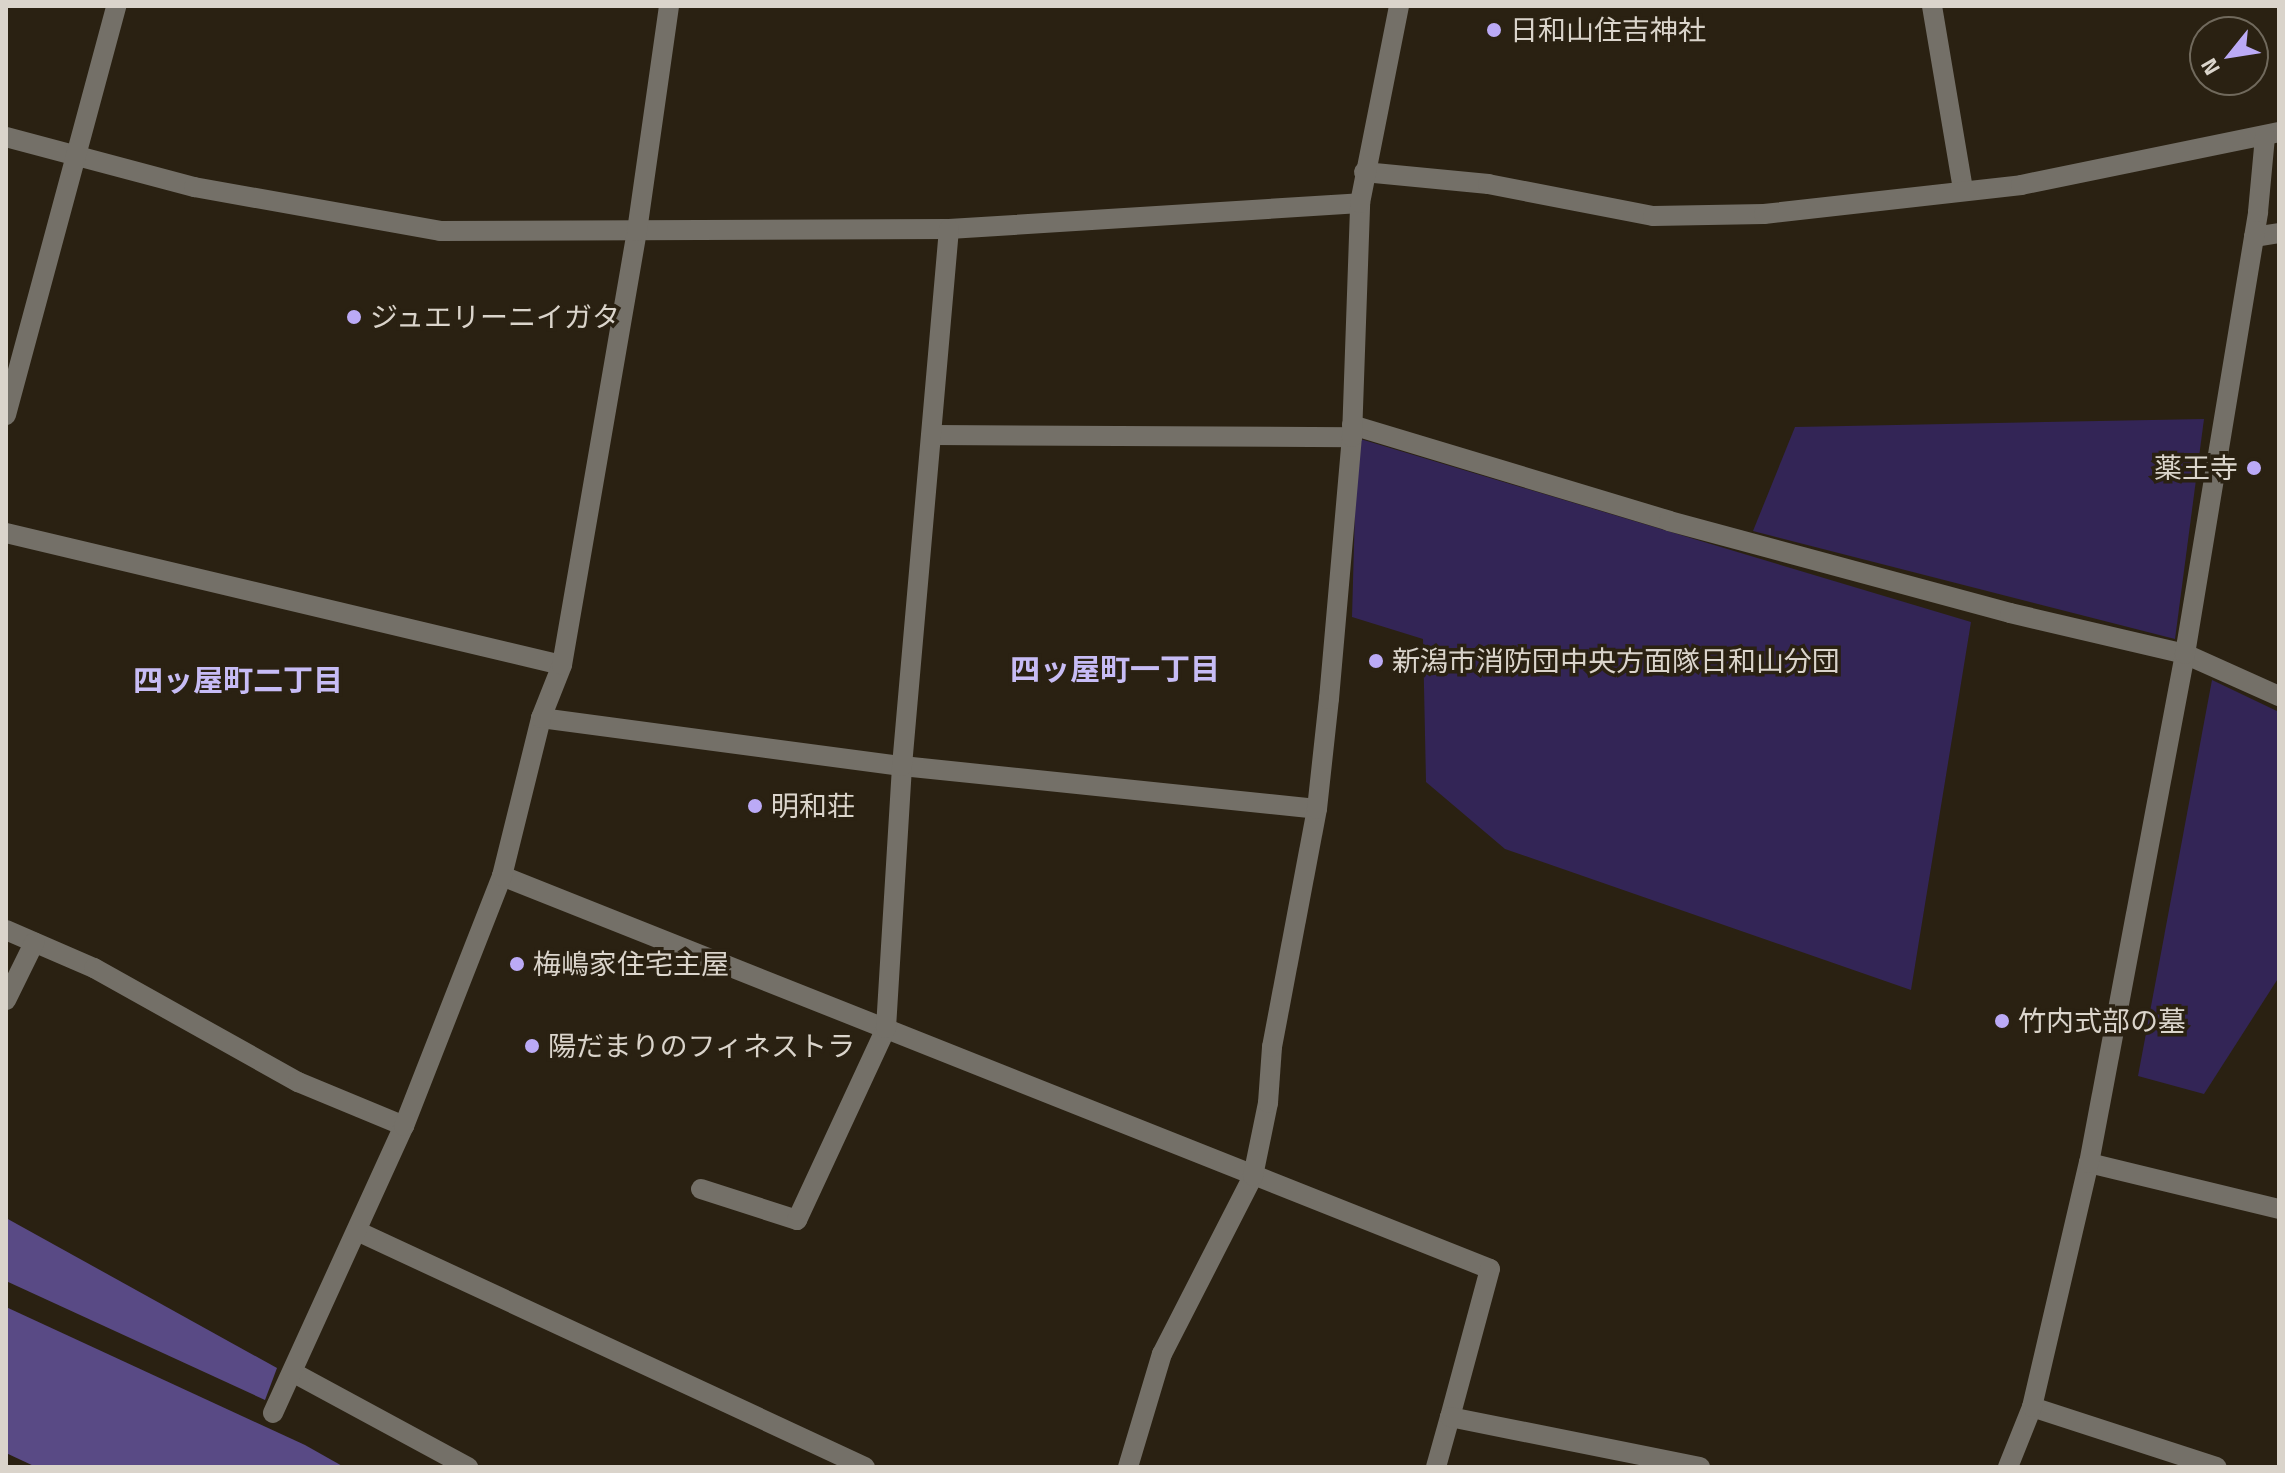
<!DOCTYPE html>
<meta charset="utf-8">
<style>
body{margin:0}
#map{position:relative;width:2285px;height:1473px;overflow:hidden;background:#2a2112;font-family:"Titillium Web","Noto Sans JP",sans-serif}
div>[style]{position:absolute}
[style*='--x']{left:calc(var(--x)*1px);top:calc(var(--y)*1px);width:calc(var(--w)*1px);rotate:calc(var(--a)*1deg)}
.green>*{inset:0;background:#332556}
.forest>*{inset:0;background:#594a85}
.minor>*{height:20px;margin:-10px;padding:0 10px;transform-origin:10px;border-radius:10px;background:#747068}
.dots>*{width:22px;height:22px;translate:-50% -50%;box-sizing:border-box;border:4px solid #2a2112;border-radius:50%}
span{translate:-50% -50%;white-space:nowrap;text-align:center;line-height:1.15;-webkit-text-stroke:7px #2a2112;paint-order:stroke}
.poi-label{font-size:28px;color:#dad4cb}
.left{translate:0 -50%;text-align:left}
.right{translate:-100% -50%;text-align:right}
.neighbourhood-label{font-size:30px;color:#c7bcf5;font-weight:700}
.frame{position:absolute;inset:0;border:8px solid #dad4cb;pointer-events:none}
.north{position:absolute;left:2189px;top:16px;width:80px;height:80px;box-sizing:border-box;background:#2a2112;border:2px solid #70695c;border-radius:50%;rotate:240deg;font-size:22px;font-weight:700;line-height:32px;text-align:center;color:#dad4cb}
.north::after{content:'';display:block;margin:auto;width:28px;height:36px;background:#bbaaf6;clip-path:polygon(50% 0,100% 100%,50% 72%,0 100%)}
</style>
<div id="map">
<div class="green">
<div style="clip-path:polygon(2204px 419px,2175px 639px,1753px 531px,1795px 427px)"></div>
<div style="clip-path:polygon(1357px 438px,1971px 622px,1911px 990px,1505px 849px,1426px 782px,1423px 639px,1352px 617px)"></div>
<div style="clip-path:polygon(2212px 680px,2279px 712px,2279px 977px,2204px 1094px,2138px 1076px)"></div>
</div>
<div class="forest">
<div style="clip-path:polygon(6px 1218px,277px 1368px,265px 1400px,6px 1281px)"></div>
<div style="clip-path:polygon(6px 1307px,305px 1445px,344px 1467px,36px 1467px,6px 1453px)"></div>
</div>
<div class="minor">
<div style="--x:1932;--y:6;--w:187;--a:80.4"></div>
<div style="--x:6;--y:137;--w:195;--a:14.9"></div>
<div style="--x:194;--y:187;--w:250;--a:10.1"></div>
<div style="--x:440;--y:231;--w:509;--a:-0.23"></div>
<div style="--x:949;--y:229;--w:412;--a:-3.6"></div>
<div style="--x:1364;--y:172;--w:125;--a:5.5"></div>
<div style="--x:1488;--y:184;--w:168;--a:11"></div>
<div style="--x:1653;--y:216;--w:111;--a:-1"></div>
<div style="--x:1764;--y:214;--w:259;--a:-6.4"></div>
<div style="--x:2021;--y:185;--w:263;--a:-11.6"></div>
<div style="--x:2254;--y:237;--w:25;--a:-9"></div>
<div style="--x:6;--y:415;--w:424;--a:-74.9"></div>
<div style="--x:1352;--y:425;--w:331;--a:16.8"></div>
<div style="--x:1669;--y:521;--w:353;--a:15.1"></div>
<div style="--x:2010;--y:613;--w:180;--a:13.2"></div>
<div style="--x:2185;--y:654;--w:103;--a:24.1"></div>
<div style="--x:934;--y:435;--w:418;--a:0.3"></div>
<div style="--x:6;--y:533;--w:571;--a:13.36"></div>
<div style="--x:541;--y:718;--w:364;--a:7.6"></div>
<div style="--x:902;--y:766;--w:417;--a:5.9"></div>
<div style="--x:502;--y:876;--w:1063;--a:21.69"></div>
<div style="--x:1490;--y:1269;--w:153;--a:105.1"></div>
<div style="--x:6;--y:930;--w:96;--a:23.4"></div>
<div style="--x:94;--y:968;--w:234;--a:29.2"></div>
<div style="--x:298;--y:1082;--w:115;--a:22.5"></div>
<div style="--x:6;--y:1000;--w:64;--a:-63.8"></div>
<div style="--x:2089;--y:1163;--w:195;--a:13.6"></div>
<div style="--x:701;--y:1189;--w:101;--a:17.9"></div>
<div style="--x:797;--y:1220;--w:212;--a:-65.1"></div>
<div style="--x:886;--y:1028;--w:262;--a:-86.5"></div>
<div style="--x:902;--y:766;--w:539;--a:-85"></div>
<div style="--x:357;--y:1231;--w:560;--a:24.92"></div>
<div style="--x:294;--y:1373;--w:198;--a:28.4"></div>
<div style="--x:2032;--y:1407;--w:194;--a:18"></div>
<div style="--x:273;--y:1413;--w:315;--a:-65.5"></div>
<div style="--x:404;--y:1126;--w:269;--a:-68.6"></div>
<div style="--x:502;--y:876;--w:163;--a:-76.1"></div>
<div style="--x:541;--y:718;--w:57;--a:-68.4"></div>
<div style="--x:562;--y:665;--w:440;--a:-80.2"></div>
<div style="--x:637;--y:231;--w:227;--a:-81.9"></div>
<div style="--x:1128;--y:1467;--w:118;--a:-73.3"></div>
<div style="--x:1162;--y:1354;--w:200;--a:-62.9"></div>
<div style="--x:1253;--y:1176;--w:75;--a:-78.4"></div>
<div style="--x:1268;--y:1103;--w:56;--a:-85.9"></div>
<div style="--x:1272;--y:1047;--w:242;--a:-79.3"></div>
<div style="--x:1317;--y:809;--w:111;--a:-83.8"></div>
<div style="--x:1329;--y:699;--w:263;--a:-85"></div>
<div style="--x:1352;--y:437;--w:234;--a:-88"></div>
<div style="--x:1360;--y:203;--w:201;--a:-78.8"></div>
<div style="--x:1436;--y:1467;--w:52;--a:-74.4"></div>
<div style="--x:1450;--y:1417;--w:255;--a:11.3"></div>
<div style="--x:2008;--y:1467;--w:65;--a:-68.2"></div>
<div style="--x:2032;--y:1407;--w:251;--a:-76.9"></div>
<div style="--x:2089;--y:1163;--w:518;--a:-79.32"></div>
<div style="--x:2185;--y:654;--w:448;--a:-80.6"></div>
<div style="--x:2258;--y:212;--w:76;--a:-84.7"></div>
</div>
<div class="dots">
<div style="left:1494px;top:30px;background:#bbaaf6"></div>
<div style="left:354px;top:317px;background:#bbaaf6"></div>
<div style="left:2254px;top:468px;background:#bbaaf6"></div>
<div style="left:1376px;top:661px;background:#bbaaf6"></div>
<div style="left:755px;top:806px;background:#bbaaf6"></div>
<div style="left:517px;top:964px;background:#bbaaf6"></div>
<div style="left:2002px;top:1021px;background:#bbaaf6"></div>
<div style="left:532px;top:1046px;background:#bbaaf6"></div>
</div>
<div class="poi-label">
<span class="left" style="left:1510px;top:30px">日和山住吉神社</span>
<span class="left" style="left:370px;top:317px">ジュエリーニイガタ</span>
<span class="right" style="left:2238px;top:468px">薬王寺</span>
<span class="left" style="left:1392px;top:661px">新潟市消防団中央方面隊日和山分団</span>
<span class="left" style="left:771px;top:806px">明和荘</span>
<span class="left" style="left:533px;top:964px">梅嶋家住宅主屋</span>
<span class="left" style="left:2018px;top:1021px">竹内式部の墓</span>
<span class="left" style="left:548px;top:1046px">陽だまりのフィネストラ</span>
</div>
<div class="neighbourhood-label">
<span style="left:1115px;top:669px">四ッ屋町一丁目</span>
<span style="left:238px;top:680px">四ッ屋町二丁目</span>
</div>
<div class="frame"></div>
<div class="north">N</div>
</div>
